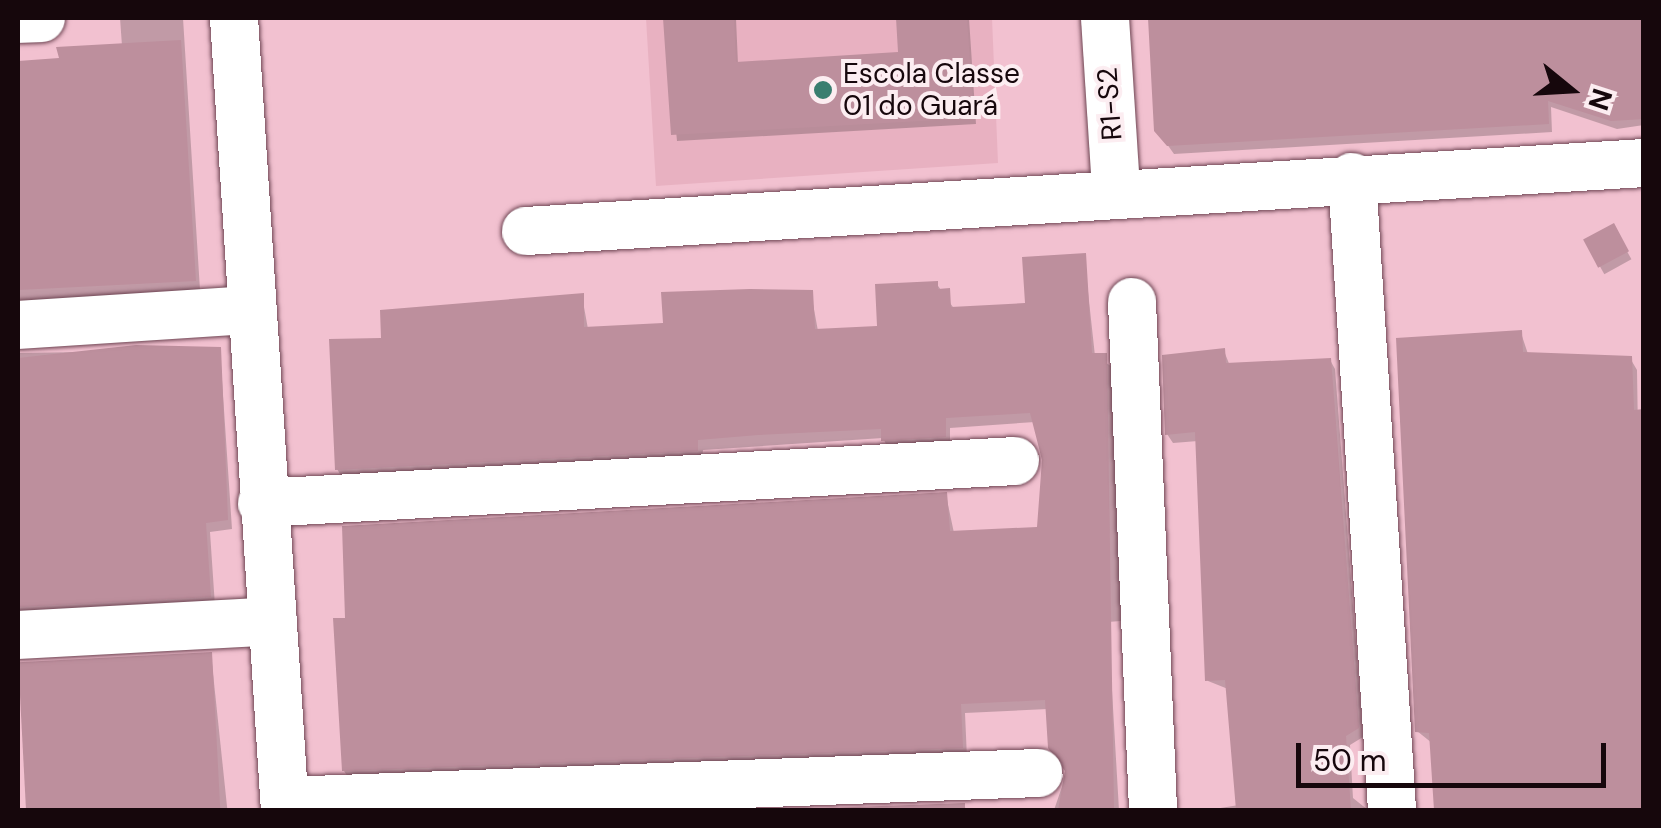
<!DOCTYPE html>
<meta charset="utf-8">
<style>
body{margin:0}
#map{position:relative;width:1661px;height:828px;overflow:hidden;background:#f2c1d0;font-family:"DM Sans",sans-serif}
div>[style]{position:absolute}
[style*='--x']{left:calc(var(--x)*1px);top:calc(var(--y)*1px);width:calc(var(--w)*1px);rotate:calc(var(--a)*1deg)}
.built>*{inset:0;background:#e8b1c1}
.shadow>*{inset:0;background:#0003;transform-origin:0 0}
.building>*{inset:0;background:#bd8f9d;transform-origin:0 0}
.roads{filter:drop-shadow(0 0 2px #6e4553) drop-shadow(0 0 2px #6e4553)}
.minor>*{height:48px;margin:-24px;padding:0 24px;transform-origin:24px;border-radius:24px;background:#fff}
.dots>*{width:28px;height:28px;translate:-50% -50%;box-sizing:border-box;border:5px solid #fcedf1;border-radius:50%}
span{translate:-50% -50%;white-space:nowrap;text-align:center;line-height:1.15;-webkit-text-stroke:8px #fcedf1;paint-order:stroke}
.poi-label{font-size:28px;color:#16070c}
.left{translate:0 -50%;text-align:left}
.street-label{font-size:28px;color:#16070c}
.frame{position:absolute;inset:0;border:20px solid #16070c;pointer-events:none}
.north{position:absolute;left:1521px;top:40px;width:100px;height:100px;-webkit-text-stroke:8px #fcedf1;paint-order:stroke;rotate:108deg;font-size:28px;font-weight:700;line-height:40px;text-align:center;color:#16070c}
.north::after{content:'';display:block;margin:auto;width:35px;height:45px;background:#16070c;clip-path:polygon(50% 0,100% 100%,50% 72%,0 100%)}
.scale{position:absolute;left:1296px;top:743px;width:310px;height:45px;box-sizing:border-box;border:5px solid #16070c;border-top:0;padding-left:12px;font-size:30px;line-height:35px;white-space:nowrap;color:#16070c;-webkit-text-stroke:8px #fcedf1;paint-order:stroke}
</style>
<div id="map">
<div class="built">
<div style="clip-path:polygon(646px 18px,992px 18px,998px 163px,656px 186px)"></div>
</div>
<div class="shadow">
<div style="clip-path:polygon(120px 18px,183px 18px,200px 290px,18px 306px,18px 68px,122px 46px)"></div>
<div style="clip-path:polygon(665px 18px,736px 18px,738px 64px,901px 54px,899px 18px,969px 18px,976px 124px,677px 141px)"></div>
<div style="clip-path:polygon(1150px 18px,1398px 18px,1414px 69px,1415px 18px,1644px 18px,1644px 125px,1617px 129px,1551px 107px,1552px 132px,1174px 154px,1157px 130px)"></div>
<div style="left:1613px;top:226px;width:38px;height:31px;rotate:61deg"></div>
<div style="clip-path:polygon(1084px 255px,1095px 356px,1111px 366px,1121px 621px,1108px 622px,1119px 810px,1054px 810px,1067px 772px,1048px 709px,965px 713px,967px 758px,350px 780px,344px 771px,946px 495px,954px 533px,1039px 529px,1045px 458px,1035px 422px,950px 428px,950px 447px,889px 450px,883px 438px,703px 450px,702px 460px,343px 479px,337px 469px,582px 296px,588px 329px,666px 325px,811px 293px,818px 331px,880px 328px,936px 283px,955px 310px,1027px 305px)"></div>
<div style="clip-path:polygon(1521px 333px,1528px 354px,1630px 358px,1637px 370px,1644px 810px,1435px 810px,1432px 743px,1417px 731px)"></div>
<div style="clip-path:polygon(220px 350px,232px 529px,210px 532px,215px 606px,18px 619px,18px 353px)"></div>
<div style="clip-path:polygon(1224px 351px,1230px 366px,1330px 360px,1335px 369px,1363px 737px,1350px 745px,1353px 798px,1368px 810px,1208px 810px,1239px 805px,1228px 689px,1208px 681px,1198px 441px,1173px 443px,1167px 434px)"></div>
<div style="left:211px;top:654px;width:157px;height:193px;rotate:84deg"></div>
<div style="clip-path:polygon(964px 806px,967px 810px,837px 810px)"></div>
</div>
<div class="building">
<div style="clip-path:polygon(663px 18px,734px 18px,736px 62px,898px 52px,896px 18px,967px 18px,974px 118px,671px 135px)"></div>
<div style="clip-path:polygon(1148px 18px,1644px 18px,1644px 119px,1611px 121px,1548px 101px,1549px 124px,1167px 146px,1154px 131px)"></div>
<div style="clip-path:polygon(181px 40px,196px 281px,18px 290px,18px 61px,59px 58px,56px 47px)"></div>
<div style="left:1614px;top:223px;width:32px;height:35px;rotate:62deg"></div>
<div style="clip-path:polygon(1086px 253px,1092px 353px,1107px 353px,1114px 810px,1058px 810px,1065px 771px,1048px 748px,1045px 700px,961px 704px,963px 748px,342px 771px,333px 618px,345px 618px,342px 526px,947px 492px,950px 531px,1037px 527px,1042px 460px,1030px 413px,946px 418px,946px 437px,881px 441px,881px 429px,758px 435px,698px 440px,698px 451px,335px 470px,329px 339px,381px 338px,380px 310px,584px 293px,584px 327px,663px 323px,661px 292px,750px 289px,813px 290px,815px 329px,877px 326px,875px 284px,938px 281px,938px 289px,950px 288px,951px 307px,1025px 303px,1022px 257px)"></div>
<div style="clip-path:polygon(1522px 330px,1523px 352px,1632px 356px,1634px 410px,1644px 409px,1644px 810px,1434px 810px,1429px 733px,1415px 732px,1396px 338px)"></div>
<div style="clip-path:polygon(136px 345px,221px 347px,228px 520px,206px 523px,211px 597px,18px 607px,18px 358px)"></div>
<div style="clip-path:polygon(1225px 348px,1226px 363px,1331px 358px,1359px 728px,1346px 736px,1351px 810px,1236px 810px,1225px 680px,1205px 681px,1195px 432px,1165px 435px,1162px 355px)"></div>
<div style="left:212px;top:652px;width:158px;height:194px;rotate:87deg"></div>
<div style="clip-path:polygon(965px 803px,965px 810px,770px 810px)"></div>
</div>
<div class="roads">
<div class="minor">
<div style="--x:234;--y:18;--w:794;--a:86.32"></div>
<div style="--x:1105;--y:18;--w:172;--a:86.3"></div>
<div style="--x:18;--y:19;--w:23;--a:-2"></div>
<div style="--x:1352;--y:177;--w:634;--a:86.38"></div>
<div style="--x:526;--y:231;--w:1120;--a:-3.48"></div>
<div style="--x:1132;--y:302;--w:508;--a:87.63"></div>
<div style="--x:18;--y:325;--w:233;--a:-3.7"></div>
<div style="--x:262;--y:503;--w:754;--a:-3.19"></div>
<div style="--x:18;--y:635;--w:255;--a:-3.1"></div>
<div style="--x:285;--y:801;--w:754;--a:-2.13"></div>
</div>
</div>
<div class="dots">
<div style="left:823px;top:90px;background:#3a7e70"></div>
</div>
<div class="poi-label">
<span class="left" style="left:843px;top:90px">Escola Classe<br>01 do Guará</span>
</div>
<div class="street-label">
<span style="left:1110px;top:104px;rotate:-94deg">R1-S2</span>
</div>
<div class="frame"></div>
<div class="north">N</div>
<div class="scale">50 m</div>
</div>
